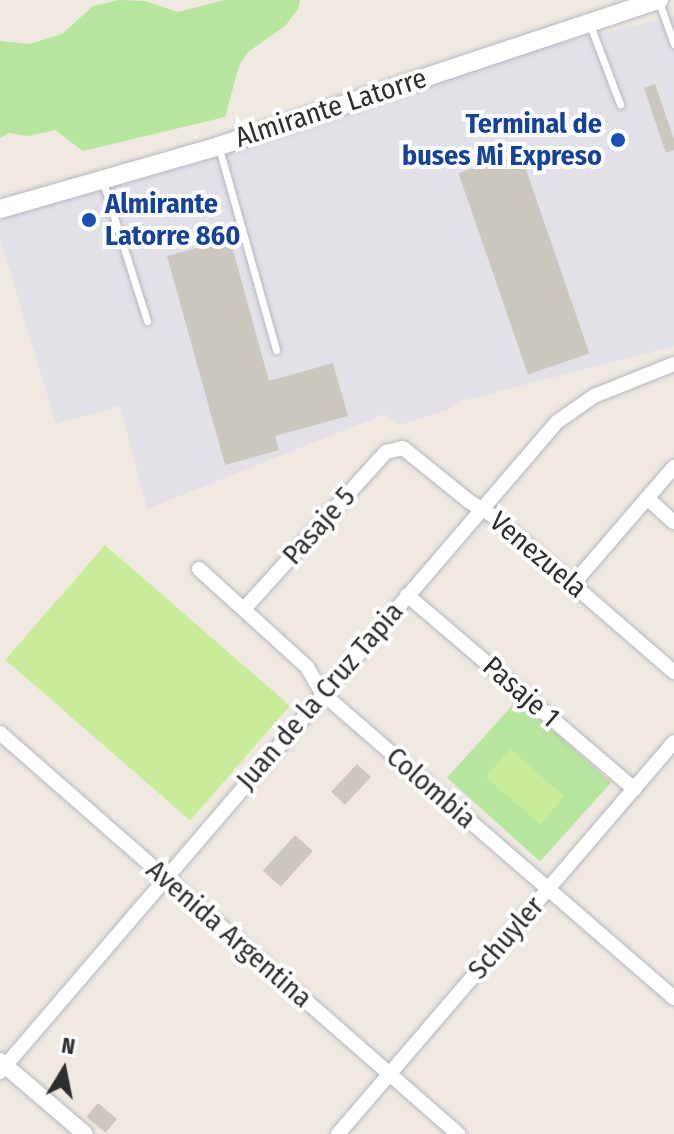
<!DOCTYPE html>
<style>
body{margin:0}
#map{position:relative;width:674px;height:1134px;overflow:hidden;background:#efe9e1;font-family:"Fira Sans Condensed",sans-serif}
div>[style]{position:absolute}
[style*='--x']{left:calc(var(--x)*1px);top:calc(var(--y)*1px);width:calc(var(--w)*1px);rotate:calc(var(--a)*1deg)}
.industrial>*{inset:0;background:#e3e1e8}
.green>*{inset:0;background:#b6e59e;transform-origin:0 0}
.pitch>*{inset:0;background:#c9ec9a;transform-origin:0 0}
.building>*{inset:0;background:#cbc7bf;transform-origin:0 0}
.roads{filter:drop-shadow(0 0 2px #b4b7c1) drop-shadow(0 0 2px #b4b7c1)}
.service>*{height:7px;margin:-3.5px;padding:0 3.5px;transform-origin:3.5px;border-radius:3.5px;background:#fff}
.minor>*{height:14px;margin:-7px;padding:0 7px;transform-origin:7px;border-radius:7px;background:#fff}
.tertiary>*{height:16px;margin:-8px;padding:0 8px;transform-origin:8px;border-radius:8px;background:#fff}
.secondary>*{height:18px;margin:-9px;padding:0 9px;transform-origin:9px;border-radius:9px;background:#fff}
.dots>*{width:22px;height:22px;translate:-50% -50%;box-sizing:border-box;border:4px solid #fff;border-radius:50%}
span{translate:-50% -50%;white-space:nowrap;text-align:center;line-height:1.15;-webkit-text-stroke:8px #fff;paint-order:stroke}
.street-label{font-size:28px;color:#2e2e2e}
.transit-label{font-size:28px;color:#164399;font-weight:700}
.right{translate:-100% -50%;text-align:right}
.left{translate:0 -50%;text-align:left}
.north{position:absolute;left:24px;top:1030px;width:80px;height:80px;-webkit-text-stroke:6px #fff;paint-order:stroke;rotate:10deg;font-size:22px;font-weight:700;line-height:32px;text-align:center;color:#2e2e2e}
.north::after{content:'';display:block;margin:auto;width:28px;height:36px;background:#2e2e2e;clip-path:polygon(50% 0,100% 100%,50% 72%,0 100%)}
</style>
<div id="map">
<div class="industrial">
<div style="clip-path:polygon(674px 16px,674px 346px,462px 401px,447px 410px,400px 425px,385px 414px,147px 509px,120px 406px,56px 424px,0 238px,0 211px,539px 48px)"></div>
</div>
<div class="green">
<div style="clip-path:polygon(119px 0,145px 1px,178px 12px,225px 0,300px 0,298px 9px,285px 26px,248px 52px,239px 66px,225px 117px,83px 151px,55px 130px,29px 136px,9px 133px,0 138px,0 41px,29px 44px,62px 34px,93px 6px)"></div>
<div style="left:518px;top:699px;width:125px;height:106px;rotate:42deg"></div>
</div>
<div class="pitch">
<div style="left:105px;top:545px;width:245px;height:152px;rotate:41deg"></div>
<div style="left:510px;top:749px;width:72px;height:37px;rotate:41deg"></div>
</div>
<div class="building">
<div style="clip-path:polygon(655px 84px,674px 139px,674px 150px,666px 153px,644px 88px)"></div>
<div style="left:520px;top:152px;width:213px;height:65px;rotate:71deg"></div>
<div style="clip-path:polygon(230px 239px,269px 381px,333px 363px,348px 416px,275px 436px,279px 450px,225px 465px,167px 256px)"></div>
<div style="left:357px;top:764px;width:19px;height:38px;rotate:43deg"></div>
<div style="left:295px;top:835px;width:24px;height:48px;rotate:42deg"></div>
<div style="left:98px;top:1103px;width:25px;height:18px;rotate:40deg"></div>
</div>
<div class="roads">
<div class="service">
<div style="--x:659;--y:2;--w:45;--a:70.3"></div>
<div style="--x:590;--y:25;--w:85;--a:69.2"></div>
<div style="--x:219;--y:148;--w:210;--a:74.2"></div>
<div style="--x:103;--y:182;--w:146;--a:72.4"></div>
</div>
<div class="minor">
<div style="--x:647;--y:498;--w:36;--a:42"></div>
<div style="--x:199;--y:569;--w:146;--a:42.2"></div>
<div style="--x:307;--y:667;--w:30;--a:60"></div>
<div style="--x:322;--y:693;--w:466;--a:40.9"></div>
<div style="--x:573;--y:584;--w:155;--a:-49.2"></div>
<div style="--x:407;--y:595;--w:299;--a:40.5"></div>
<div style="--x:244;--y:609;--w:212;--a:-47.9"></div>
<div style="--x:386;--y:452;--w:17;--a:-13"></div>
<div style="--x:403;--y:448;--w:86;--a:38.9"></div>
<div style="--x:470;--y:502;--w:29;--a:31"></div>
<div style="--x:495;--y:517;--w:237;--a:40.9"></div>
<div style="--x:0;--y:733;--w:609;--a:41.2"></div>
<div style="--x:0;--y:1072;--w:856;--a:-49.41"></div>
<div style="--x:557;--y:422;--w:45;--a:-35.1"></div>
<div style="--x:594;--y:396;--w:86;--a:-21.8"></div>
<div style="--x:338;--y:1134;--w:516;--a:-49.4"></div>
</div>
<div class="tertiary">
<div style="--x:0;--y:1061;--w:112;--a:40.7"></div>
</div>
<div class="secondary">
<div style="--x:0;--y:209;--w:228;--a:-16"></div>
<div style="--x:219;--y:146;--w:464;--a:-18.4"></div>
</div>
</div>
<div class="dots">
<div style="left:618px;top:140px;background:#1a4fb4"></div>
<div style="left:89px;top:220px;background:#1a4fb4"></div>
</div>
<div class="street-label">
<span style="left:331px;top:108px;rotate:-18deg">Almirante Latorre</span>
<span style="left:319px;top:526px;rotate:-48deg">Pasaje 5</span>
<span style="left:538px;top:555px;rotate:40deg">Venezuela</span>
<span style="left:521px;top:692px;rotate:41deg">Pasaje 1</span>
<span style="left:320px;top:696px;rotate:-49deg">Juan de la Cruz Tapia</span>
<span style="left:431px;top:788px;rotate:41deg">Colombia</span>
<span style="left:229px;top:934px;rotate:41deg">Avenida Argentina</span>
<span style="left:506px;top:938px;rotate:-49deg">Schuyler</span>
</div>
<div class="transit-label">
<span class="right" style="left:602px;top:140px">Terminal de<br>buses Mi Expreso</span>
<span class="left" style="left:105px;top:220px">Almirante<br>Latorre 860</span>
</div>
<div class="north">N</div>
</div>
